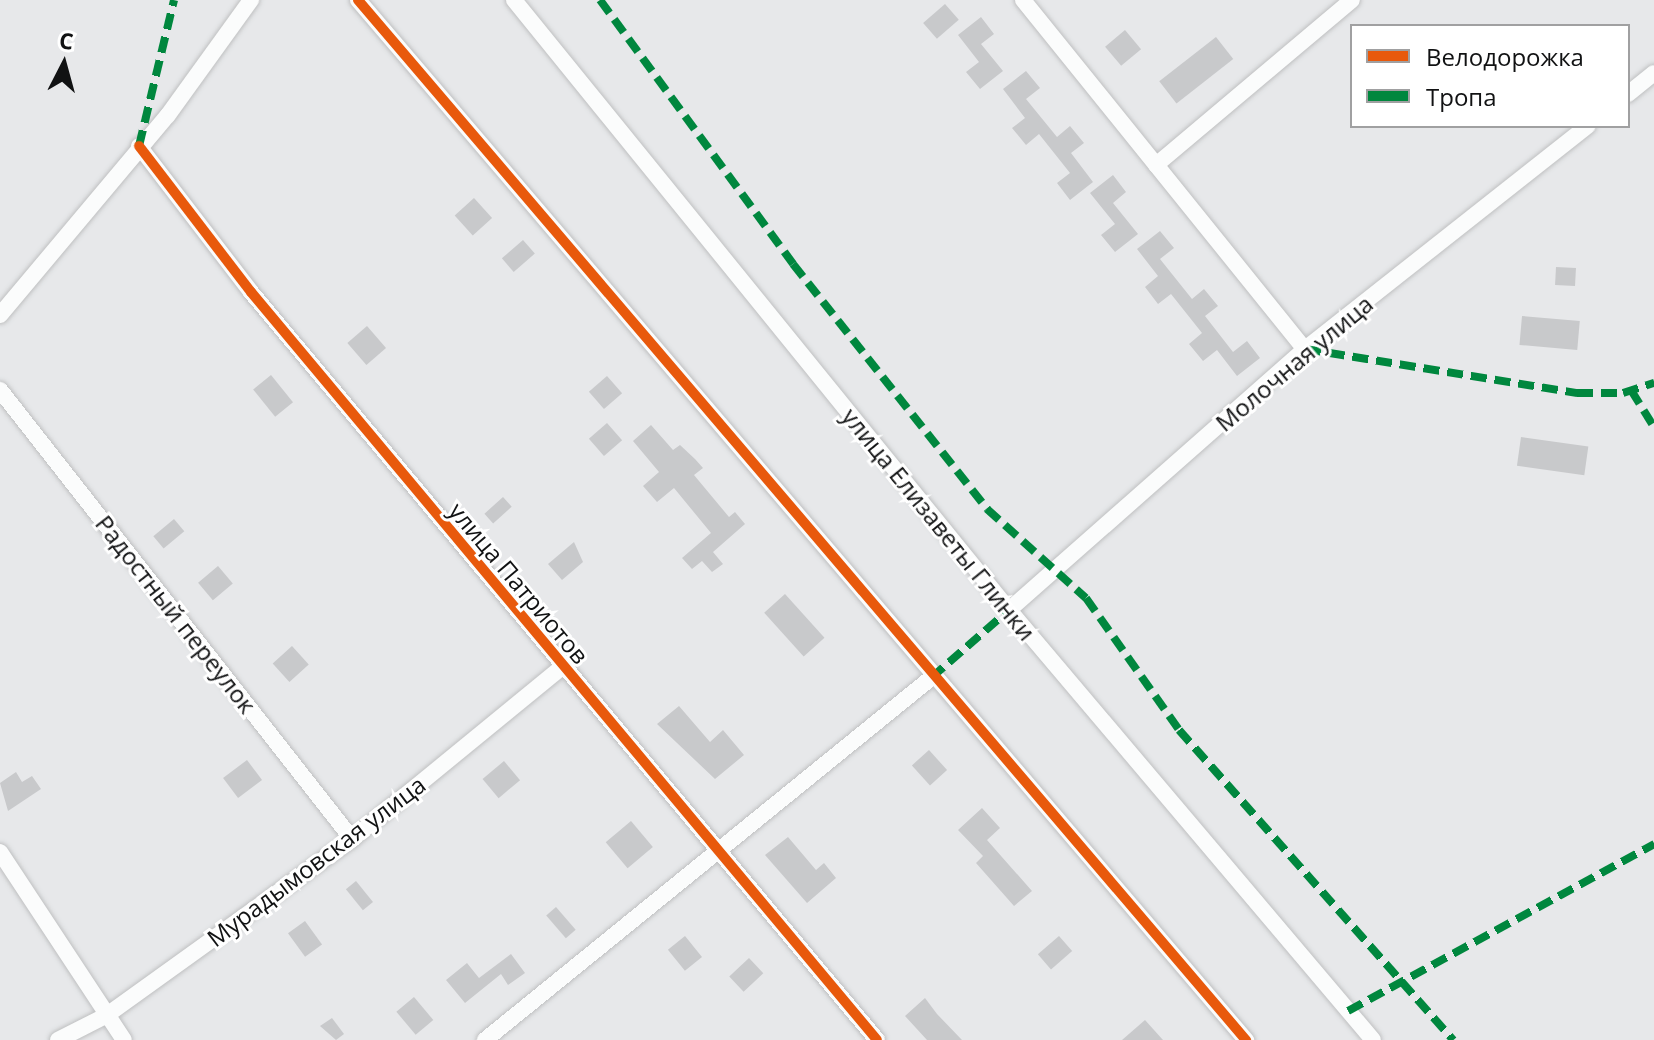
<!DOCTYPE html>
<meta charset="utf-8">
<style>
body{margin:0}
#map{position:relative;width:1654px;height:1040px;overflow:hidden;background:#e7e8ea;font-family:"Open Sans",sans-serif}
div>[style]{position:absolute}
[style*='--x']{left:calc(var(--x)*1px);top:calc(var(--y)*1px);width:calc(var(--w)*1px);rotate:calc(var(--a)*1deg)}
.building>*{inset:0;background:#c8c9cb;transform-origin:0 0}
.roads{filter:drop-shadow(0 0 2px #bfc0c1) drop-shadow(0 0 2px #bfc0c1)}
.minor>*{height:16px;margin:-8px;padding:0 8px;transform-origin:8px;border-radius:8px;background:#fbfcfc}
.quiet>*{height:8px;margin-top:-4px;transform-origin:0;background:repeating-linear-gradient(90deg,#00873e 0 16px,transparent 0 24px)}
.cycleway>*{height:10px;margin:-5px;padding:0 5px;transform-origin:5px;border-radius:5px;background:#e8590c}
span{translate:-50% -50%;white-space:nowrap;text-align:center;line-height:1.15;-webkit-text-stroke:6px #fff;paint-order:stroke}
.street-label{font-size:24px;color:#111213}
.legend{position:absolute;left:1350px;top:24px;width:280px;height:104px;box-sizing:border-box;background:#fff;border:2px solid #a0a0a1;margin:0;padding:10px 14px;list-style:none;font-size:24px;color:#111213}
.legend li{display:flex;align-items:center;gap:16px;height:40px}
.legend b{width:40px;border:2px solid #a0a0a1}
.north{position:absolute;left:24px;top:24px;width:80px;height:80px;-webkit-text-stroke:6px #fff;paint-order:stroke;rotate:6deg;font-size:22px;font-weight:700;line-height:32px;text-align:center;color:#111213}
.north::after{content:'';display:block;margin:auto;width:28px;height:36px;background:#111213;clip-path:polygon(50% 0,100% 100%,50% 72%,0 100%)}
</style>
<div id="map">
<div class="building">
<div style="left:945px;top:4px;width:21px;height:29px;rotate:49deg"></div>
<div style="clip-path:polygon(981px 17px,994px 34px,981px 44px,1003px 71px,980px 89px,966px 72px,979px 62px,958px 35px)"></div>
<div style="left:1125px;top:30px;width:25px;height:26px;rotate:50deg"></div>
<div style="left:1216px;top:37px;width:28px;height:72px;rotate:52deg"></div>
<div style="clip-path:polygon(1026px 71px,1040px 88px,1026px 99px,1057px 137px,1070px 126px,1084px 143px,1071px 153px,1093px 182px,1070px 200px,1057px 183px,1070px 173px,1039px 134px,1026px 145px,1012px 128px,1025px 118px,1003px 89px)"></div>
<div style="clip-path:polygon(1113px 175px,1126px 192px,1113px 203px,1138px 234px,1115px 252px,1101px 235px,1115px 224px,1090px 193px)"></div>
<div style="left:474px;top:198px;width:27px;height:26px;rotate:48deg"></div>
<div style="clip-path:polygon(1160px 231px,1174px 248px,1160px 259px,1192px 299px,1204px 289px,1218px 306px,1205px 316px,1233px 352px,1247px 341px,1260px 358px,1237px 376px,1217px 350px,1203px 361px,1189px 344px,1202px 333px,1171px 294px,1158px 304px,1145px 287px,1158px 276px,1137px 249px)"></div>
<div style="left:523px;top:240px;width:18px;height:28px;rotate:49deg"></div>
<div style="left:1556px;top:267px;width:20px;height:18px;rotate:3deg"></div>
<div style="left:1522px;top:316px;width:58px;height:29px;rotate:5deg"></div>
<div style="left:367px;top:326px;width:29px;height:26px;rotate:49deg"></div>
<div style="left:271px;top:375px;width:35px;height:23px;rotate:51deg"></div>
<div style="left:607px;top:376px;width:23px;height:24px;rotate:49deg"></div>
<div style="left:607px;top:423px;width:23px;height:24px;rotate:49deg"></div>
<div style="clip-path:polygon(651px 425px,673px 450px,680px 445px,695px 459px,703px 468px,694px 475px,729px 517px,735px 512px,745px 524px,713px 552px,723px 564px,712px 572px,702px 561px,692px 569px,682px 558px,711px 533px,674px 488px,657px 502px,643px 486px,659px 472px,633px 441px)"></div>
<div style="left:1521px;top:437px;width:68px;height:29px;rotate:8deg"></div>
<div style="left:503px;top:497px;width:13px;height:25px;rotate:48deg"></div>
<div style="left:174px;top:519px;width:16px;height:27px;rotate:50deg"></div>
<div style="clip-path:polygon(574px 542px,583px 562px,562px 580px,548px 564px)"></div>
<div style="left:218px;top:566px;width:23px;height:26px;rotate:50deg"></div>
<div style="left:785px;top:594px;width:59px;height:28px;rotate:48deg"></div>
<div style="left:292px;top:646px;width:25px;height:26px;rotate:48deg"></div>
<div style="clip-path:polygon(679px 706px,710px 742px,723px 730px,744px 755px,715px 779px,657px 724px)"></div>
<div style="left:929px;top:750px;width:27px;height:23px;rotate:48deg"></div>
<div style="left:247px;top:760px;width:25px;height:30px;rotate:53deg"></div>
<div style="left:504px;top:761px;width:25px;height:28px;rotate:50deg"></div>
<div style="clip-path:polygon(16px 772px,22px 782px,32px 776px,41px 789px,8px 811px,0 783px)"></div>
<div style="clip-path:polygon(982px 808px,1000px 828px,987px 840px,1032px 891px,1014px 906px,976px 863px,983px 856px,958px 830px)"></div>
<div style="left:631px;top:821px;width:34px;height:33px;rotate:50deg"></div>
<div style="clip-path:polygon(788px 837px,816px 870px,824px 863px,836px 878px,807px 903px,765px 855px)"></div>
<div style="left:356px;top:881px;width:27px;height:13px;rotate:51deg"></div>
<div style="left:556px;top:907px;width:30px;height:13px;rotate:49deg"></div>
<div style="left:305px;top:921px;width:29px;height:21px;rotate:54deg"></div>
<div style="left:685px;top:936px;width:27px;height:22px;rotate:51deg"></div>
<div style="left:1059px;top:936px;width:20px;height:28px;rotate:49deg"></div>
<div style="clip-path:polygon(511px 954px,525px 973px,508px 985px,501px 974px,465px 1003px,446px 980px,467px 963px,479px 978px)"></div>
<div style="left:749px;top:958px;width:21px;height:27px;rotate:47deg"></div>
<div style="left:414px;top:997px;width:30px;height:23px;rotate:50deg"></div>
<div style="clip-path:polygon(925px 998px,937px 1014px,962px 1040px,927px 1040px,905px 1016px)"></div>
<div style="clip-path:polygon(332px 1018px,344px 1034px,336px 1040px,320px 1026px)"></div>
<div style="clip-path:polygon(1145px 1020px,1163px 1040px,1122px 1040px)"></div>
</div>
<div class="roads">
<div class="minor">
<div style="--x:358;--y:0;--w:1368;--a:49.51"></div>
<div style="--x:514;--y:0;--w:786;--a:50.94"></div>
<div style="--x:1009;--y:610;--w:563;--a:49.75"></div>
<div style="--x:1023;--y:0;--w:449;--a:51.1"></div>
<div style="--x:1628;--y:94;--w:33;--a:-39"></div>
<div style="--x:139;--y:146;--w:184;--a:52.5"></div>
<div style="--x:251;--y:292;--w:975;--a:50.07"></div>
<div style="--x:1156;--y:165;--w:256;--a:-40.1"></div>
<div style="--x:0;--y:315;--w:261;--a:-50"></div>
<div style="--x:168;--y:115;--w:142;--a:-54.2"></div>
<div style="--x:0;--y:390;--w:571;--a:51.9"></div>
<div style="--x:1009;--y:610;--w:395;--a:-41.4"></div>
<div style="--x:1305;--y:349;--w:360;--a:-38.3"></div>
<div style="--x:0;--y:852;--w:225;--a:56.6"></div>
<div style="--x:58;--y:1040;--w:55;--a:-27"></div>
<div style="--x:107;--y:1015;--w:302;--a:-35.7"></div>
<div style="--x:352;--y:839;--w:271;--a:-39.3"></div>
<div style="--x:485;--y:1040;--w:574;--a:-39.06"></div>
</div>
</div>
<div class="quiet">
<div style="--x:600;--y:0;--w:327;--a:53.8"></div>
<div style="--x:793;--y:264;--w:313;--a:51.6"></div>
<div style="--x:987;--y:509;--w:133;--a:42"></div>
<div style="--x:1086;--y:598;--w:161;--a:54.8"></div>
<div style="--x:1179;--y:730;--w:414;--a:48.5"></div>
<div style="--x:139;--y:146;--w:150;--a:-76.5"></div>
<div style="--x:1305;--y:349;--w:276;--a:9.2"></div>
<div style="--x:1577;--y:393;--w:46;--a:0"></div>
<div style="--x:1623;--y:393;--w:33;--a:-18"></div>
<div style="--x:1631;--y:390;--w:44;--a:58.1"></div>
<div style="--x:931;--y:678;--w:103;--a:-41.1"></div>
<div style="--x:1348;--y:1011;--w:349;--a:-28.6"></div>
</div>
<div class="cycleway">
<div style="--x:358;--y:0;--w:1368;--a:49.51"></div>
<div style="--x:139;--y:146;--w:184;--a:52.5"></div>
<div style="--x:251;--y:292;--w:975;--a:50.07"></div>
</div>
<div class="street-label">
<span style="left:1294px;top:363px;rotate:-40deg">Молочная улица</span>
<span style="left:939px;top:524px;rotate:51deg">улица Елизаветы Глинки</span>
<span style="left:519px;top:583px;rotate:50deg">улица Патриотов</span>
<span style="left:176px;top:614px;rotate:52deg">Радостный переулок</span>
<span style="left:316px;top:861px;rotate:-37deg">Мурадымовская улица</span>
</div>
<ul class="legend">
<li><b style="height:10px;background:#e8590c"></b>Велодорожка</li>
<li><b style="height:10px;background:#00873e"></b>Тропа</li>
</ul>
<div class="north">С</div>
</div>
